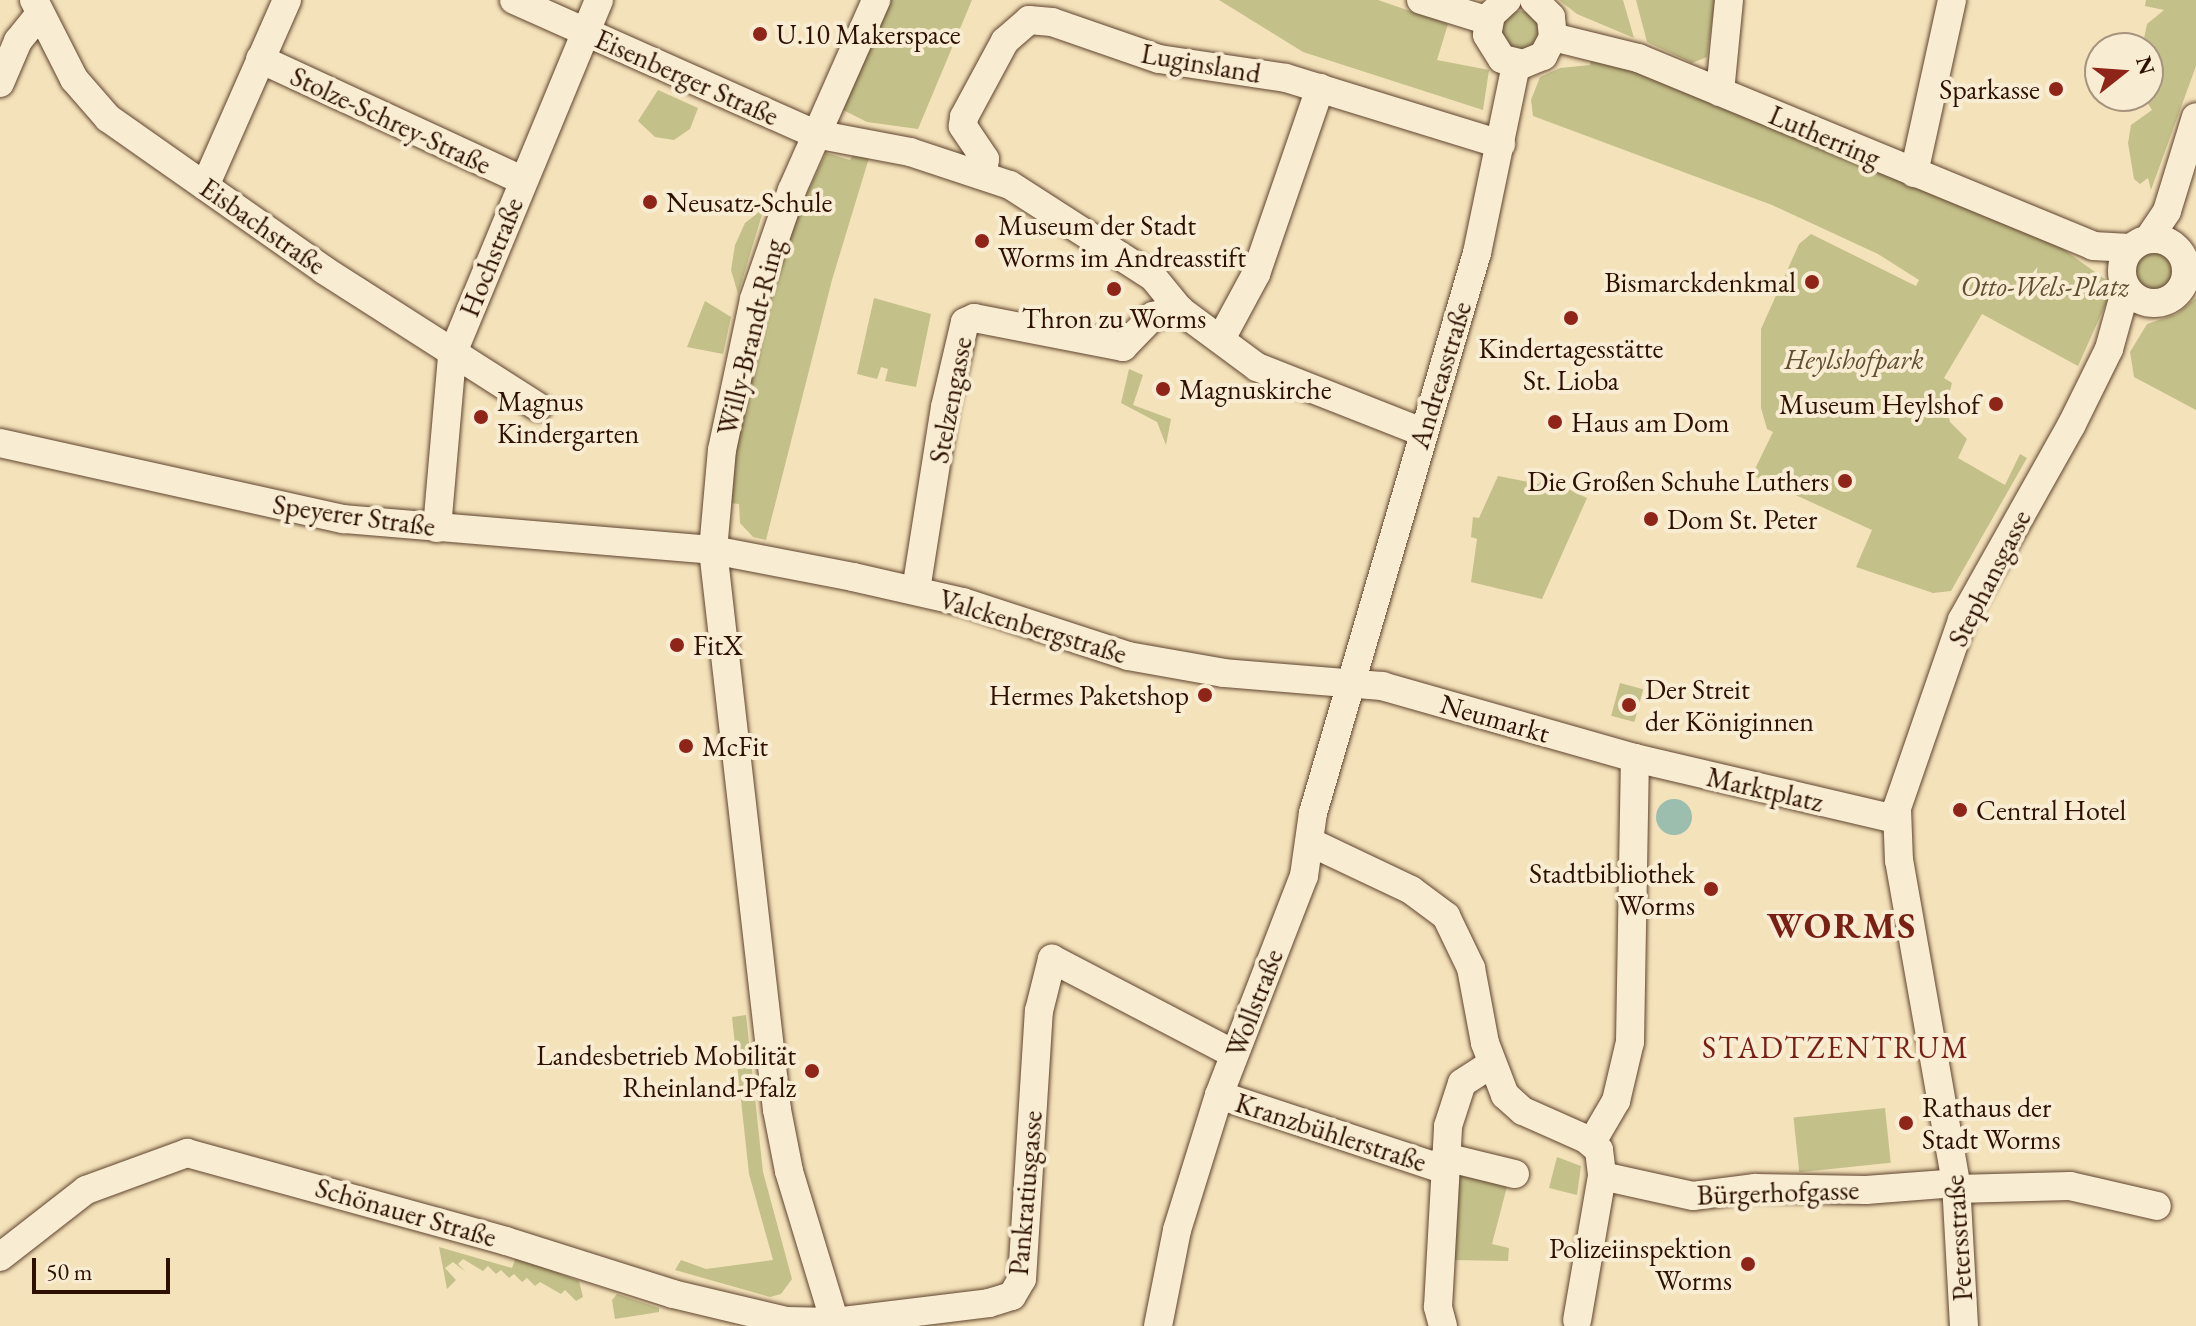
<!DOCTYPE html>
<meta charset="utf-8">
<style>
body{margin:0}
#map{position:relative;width:2196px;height:1326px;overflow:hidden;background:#f4e2ba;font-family:"EB Garamond",serif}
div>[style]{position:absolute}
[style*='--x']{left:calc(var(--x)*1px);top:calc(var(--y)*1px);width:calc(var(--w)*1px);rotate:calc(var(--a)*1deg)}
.green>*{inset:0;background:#c4c08a;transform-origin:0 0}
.round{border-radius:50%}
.water>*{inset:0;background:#9cbeaf}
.roads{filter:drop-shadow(0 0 2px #5f442e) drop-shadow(0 0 2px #5f442e)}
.minor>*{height:28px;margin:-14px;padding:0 14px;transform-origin:14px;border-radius:14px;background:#f8ecd2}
.minor>.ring{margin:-14px;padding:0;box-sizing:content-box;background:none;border:28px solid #f8ecd2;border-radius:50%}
.dots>*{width:22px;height:22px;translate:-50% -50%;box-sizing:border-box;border:4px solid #f8ecd2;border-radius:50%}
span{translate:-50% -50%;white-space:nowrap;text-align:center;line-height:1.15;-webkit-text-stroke:8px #f8ecd2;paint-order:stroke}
.poi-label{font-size:28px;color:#2d1000}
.left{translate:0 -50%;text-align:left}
.right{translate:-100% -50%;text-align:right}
.street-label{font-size:28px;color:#2d1000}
.park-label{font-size:28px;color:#624e30;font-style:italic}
.neighbourhood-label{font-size:30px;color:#7a1f14;letter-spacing:2px}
.district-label{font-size:36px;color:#7a1f14;font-weight:700;letter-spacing:2px}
.north{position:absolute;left:2084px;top:32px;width:80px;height:80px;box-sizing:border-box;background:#f8ecd2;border:2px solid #a7947e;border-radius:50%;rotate:73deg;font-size:22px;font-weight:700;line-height:32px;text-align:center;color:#2d1000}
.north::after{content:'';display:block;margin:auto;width:28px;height:36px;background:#8f2418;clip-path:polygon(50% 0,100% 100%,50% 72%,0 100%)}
.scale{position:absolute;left:32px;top:1258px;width:138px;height:36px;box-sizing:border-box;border:4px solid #2d1000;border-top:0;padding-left:10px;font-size:24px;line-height:28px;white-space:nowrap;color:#2d1000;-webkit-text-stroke:6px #f8ecd2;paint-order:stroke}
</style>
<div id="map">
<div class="green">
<div style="clip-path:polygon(887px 0,972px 0,918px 129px,867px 122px,841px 109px)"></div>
<div style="clip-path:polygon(1219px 0,1378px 0,1448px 24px,1437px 60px,1489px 70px,1483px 110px,1303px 52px)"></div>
<div style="clip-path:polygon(1559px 0,1623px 0,1634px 38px,1577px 14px)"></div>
<div style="clip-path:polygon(1636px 0,1715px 0,1707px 57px,1692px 63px,1647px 42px)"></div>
<div style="clip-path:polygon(2146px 0,2196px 0,2196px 66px,2151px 190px,2148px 178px,2140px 184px,2134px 179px,2128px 143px,2131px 125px,2152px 110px,2143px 96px,2148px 96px,2148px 48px,2142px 48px,2147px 24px,2164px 10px,2145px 6px)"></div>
<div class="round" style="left:1501px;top:11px;width:38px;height:38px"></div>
<div style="clip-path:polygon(1591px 59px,1623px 64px,2059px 246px,2106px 280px,2108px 299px,2078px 366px,1982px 314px,1944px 378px,1952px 383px,1946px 406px,1950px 422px,1967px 439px,1958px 458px,2005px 485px,2020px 454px,2027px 458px,1951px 591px,1933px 593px,1856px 567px,1872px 530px,1752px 475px,1773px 432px,1767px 429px,1761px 408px,1761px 329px,1799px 244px,1811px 234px,1916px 286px,1919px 280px,1878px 254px,1772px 205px,1533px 116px,1531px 100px,1540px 77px,1560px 68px,1590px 65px)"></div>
<div style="clip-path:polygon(658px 90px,698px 108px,690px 129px,674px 140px,655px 137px,638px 121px)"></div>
<div style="clip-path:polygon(826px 153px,850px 160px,853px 155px,869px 158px,832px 280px,766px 540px,753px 537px,740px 523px,739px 504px,730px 503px,731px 476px,758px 326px,780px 250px)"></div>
<div style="clip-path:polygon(764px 208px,738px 294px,731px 270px,735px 245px,745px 223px)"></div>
<div class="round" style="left:2132px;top:249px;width:44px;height:44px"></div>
<div style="clip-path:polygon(874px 298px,931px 314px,916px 387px,885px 381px,888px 369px,881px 367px,877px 379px,857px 374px)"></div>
<div style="clip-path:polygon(2196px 298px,2196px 410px,2134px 377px,2130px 352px,2147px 324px,2177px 314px)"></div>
<div style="clip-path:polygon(705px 301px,731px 317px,723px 354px,687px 347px)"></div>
<div style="clip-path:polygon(1129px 369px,1143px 375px,1133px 405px,1171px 419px,1166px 445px,1157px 422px,1121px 403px)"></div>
<div style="clip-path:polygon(1498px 476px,1539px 484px,1543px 477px,1587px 498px,1542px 599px,1471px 582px,1477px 539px,1471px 537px,1473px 517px,1479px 518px)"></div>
<div style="left:1620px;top:683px;width:24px;height:34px;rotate:15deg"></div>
<div style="clip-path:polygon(746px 1015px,763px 1172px,792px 1279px,781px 1294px,770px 1297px,675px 1270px,681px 1260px,706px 1269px,773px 1260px,749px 1174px,732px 1017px)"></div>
<div style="left:1885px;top:1108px;width:55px;height:92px;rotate:84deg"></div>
<div style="clip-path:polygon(1557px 1157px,1581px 1166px,1577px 1195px,1549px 1188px)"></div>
<div style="clip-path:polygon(1457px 1170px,1509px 1179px,1492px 1244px,1509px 1248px,1508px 1261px,1453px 1260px)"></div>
<div style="clip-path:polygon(439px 1247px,512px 1268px,516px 1257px,579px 1281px,583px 1297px,576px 1301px,565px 1290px,561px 1294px,540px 1282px,535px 1286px,527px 1278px,522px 1282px,514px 1274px,509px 1278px,501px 1270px,496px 1274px,488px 1266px,483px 1271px,463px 1259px,458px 1264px,466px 1272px,453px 1262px,445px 1268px,456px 1280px,447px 1289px)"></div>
<div style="clip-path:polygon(617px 1294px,659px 1308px,659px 1312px,615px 1319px,612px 1300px)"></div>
</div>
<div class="water">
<div class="round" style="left:1656px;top:799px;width:36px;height:36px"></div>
</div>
<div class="roads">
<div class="minor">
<div style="--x:34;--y:0;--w:89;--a:63.1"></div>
<div style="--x:74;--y:79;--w:52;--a:48.9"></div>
<div style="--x:108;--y:118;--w:264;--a:35.1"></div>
<div style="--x:324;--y:270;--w:254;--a:32.6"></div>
<div style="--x:514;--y:0;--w:329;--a:24"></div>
<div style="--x:815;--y:134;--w:97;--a:10.7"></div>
<div style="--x:910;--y:152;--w:105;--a:18.3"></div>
<div style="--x:1010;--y:185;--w:170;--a:32.8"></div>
<div style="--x:1153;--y:277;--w:43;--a:50.7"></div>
<div style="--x:1180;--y:310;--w:96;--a:36.5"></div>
<div style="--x:1257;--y:367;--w:177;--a:21.5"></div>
<div style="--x:1421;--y:0;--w:71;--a:17.2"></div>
<div style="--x:1507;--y:0;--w:22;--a:137"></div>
<div style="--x:1491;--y:15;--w:20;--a:101"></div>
<div style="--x:1487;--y:35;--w:28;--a:58"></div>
<div style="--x:1502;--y:59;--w:22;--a:13"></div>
<div style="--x:1523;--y:64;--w:22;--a:-22"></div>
<div style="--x:1543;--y:56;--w:21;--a:-62"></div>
<div style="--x:1553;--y:37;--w:20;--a:-96"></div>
<div style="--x:1551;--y:17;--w:24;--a:-135"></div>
<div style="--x:1553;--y:37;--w:88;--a:13.9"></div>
<div style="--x:1638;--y:58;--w:492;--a:22.4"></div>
<div style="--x:2093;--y:246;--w:37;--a:3"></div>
<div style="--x:260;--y:59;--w:289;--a:24.8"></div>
<div style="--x:0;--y:83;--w:46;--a:-66.8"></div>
<div style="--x:18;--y:41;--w:33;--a:-51"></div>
<div style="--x:1720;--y:92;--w:92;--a:-84.4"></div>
<div style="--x:983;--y:173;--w:14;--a:-82"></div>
<div style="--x:985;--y:159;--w:40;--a:-124"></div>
<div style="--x:963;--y:126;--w:9;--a:-84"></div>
<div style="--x:964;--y:117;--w:86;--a:-61.7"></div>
<div style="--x:1005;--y:41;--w:32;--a:-41"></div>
<div style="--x:1029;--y:20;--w:23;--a:5"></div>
<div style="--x:1052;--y:22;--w:113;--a:19.1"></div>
<div style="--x:1159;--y:59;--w:128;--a:8.5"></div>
<div style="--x:1286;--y:78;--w:225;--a:17.1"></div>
<div style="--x:1914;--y:173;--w:177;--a:-77.6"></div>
<div style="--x:205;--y:186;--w:203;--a:-66.2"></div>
<div style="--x:2149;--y:238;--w:32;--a:-56"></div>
<div style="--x:2167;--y:211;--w:98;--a:-72.9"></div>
<div class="ring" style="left:2122px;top:239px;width:36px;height:36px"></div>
<div style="--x:1222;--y:337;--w:72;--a:-61.6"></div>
<div style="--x:1256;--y:274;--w:197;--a:-71"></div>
<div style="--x:0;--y:443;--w:352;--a:12.5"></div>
<div style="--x:344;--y:519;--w:370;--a:4.8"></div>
<div style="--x:713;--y:550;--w:143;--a:10.9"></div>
<div style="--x:853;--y:577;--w:113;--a:12.8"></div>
<div style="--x:963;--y:602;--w:174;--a:18.1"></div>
<div style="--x:1128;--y:656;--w:97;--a:10"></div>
<div style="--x:1224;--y:673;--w:159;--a:4.7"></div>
<div style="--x:1382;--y:686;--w:263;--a:15.9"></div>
<div style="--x:1635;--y:758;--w:268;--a:13.2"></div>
<div style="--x:437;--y:528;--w:174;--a:-85"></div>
<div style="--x:452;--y:355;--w:384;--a:-67.5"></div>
<div style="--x:916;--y:590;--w:185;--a:-81"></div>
<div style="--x:945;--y:407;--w:87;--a:-76.8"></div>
<div style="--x:965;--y:322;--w:10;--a:-24"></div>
<div style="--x:974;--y:318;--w:152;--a:11"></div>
<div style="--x:1123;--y:347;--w:43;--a:-45.9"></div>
<div style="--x:1153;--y:316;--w:28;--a:-13"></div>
<div style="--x:1312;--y:843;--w:110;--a:25.4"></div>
<div style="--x:1411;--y:890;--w:44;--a:36.6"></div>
<div style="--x:1446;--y:916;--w:58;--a:64.3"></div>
<div style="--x:1471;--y:968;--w:76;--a:79.4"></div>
<div style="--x:1485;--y:1043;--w:56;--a:69"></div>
<div style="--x:1505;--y:1095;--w:24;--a:42"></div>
<div style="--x:1523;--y:1111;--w:69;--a:24"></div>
<div style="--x:1586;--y:1139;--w:17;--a:40"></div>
<div style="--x:1599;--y:1150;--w:26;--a:83"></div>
<div style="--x:1602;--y:1176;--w:146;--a:99.8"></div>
<div style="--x:1219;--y:1095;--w:236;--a:18.3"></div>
<div style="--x:1592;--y:1142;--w:48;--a:-59.7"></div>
<div style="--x:1616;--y:1101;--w:61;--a:-76.7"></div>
<div style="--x:1630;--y:1042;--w:284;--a:-89"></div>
<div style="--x:1445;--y:1157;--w:72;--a:13.7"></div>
<div style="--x:1602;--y:1176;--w:93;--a:12.4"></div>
<div style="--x:1693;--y:1196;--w:63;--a:-7.4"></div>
<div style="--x:1755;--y:1188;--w:111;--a:1"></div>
<div style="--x:1866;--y:1190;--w:90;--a:-4.4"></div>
<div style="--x:1956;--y:1189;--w:114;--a:-1.5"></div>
<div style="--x:2070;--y:1186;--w:89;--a:12.9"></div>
<div style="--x:0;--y:1257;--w:109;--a:-37.9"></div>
<div style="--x:86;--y:1190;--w:108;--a:-20.1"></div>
<div style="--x:187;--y:1153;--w:331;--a:15.4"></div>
<div style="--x:506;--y:1241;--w:175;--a:17.6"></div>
<div style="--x:673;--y:1294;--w:116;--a:13.4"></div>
<div style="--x:786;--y:1321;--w:49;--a:1.2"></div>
<div style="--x:835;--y:1322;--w:155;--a:-7"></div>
<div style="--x:989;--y:1303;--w:24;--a:-17"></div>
<div style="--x:1012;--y:1296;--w:20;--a:-60"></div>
<div style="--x:1022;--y:1279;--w:269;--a:-86.4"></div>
<div style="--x:1039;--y:1011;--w:54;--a:-76"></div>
<div style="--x:1052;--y:959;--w:205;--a:27.6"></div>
<div style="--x:836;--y:1326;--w:162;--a:-106.9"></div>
<div style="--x:789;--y:1171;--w:62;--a:-101.1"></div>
<div style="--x:777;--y:1110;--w:564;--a:-96.52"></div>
<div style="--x:713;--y:550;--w:100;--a:-84.9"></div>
<div style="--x:722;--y:450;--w:154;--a:-78"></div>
<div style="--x:754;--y:299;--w:115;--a:-70.8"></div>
<div style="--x:792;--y:190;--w:208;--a:-66.1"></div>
<div style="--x:1158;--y:1326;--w:98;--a:-78.8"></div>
<div style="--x:1177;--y:1230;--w:141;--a:-72.7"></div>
<div style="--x:1219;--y:1095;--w:235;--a:-68.8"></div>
<div style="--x:1304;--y:876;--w:64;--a:-81.9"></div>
<div style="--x:1313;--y:813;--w:584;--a:-73.68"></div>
<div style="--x:1477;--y:253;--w:193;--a:-78.3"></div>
<div style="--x:1443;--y:1326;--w:20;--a:-105"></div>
<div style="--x:1438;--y:1307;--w:181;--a:-86.8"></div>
<div style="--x:1448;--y:1126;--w:45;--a:-72"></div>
<div style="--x:1462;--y:1083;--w:35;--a:-33"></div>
<div style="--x:1964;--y:1326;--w:143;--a:-93.2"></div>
<div style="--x:1956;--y:1183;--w:327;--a:-100"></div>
<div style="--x:1899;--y:861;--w:53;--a:-92.2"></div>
<div style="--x:1897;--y:808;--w:199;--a:-70.9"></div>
<div style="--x:1962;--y:620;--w:223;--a:-60.7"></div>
<div style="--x:2071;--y:426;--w:86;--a:-63.7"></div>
<div style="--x:2109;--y:349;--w:63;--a:-74.4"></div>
</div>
</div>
<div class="dots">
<div style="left:760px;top:34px;background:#8f2418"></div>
<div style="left:2056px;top:89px;background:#8f2418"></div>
<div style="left:650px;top:202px;background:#8f2418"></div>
<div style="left:982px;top:241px;background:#8f2418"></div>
<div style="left:1812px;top:282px;background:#8f2418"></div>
<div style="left:1114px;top:289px;background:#8f2418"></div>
<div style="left:1571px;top:318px;background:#8f2418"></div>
<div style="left:1163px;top:389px;background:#8f2418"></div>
<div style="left:1996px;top:404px;background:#8f2418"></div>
<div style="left:481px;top:417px;background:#8f2418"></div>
<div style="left:1555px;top:422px;background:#8f2418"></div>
<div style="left:1845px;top:481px;background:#8f2418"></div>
<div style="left:1651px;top:519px;background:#8f2418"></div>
<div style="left:677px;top:645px;background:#8f2418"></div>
<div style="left:1205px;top:695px;background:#8f2418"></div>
<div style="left:1629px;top:705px;background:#8f2418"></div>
<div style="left:686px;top:746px;background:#8f2418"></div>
<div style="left:1960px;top:810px;background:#8f2418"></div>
<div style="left:1711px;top:889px;background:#8f2418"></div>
<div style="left:812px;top:1071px;background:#8f2418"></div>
<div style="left:1906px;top:1123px;background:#8f2418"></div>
<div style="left:1748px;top:1264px;background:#8f2418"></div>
</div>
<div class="poi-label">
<span class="left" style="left:776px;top:34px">U.10 Makerspace</span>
<span class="right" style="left:2040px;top:89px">Sparkasse</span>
<span class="left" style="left:666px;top:202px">Neusatz-Schule</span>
<span class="left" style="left:998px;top:241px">Museum der Stadt<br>Worms im Andreasstift</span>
<span class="right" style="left:1796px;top:282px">Bismarckdenkmal</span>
<span style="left:1114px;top:318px">Thron zu Worms</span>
<span style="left:1571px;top:364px">Kindertagesstätte<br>St. Lioba</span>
<span class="left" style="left:1179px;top:389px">Magnuskirche</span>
<span class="left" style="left:497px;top:417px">Magnus<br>Kindergarten</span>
<span class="right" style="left:1980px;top:404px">Museum Heylshof</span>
<span class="left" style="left:1571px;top:422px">Haus am Dom</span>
<span class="right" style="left:1829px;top:481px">Die Großen Schuhe Luthers</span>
<span class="left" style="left:1667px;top:519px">Dom St. Peter</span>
<span class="left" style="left:693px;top:645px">FitX</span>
<span class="left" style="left:1645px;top:705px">Der Streit<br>der Königinnen</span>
<span class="right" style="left:1189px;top:695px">Hermes Paketshop</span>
<span class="left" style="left:702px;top:746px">McFit</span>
<span class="left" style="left:1976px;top:810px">Central Hotel</span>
<span class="right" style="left:1695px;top:889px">Stadtbibliothek<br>Worms</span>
<span class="right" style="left:796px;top:1071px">Landesbetrieb Mobilität<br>Rheinland-Pfalz</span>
<span class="left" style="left:1922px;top:1123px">Rathaus der<br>Stadt Worms</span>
<span class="right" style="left:1732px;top:1264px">Polizeiinspektion<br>Worms</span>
</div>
<div class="street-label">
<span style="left:1201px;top:63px;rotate:10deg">Luginsland</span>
<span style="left:687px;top:77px;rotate:24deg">Eisenberger Straße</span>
<span style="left:391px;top:120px;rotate:25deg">Stolze-Schrey-Straße</span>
<span style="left:1825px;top:136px;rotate:23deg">Lutherring</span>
<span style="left:263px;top:226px;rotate:35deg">Eisbachstraße</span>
<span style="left:491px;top:257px;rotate:-68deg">Hochstraße</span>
<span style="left:750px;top:337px;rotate:-76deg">Willy-Brandt-Ring</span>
<span style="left:1440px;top:375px;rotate:-73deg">Andreasstraße</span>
<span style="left:950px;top:400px;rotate:-79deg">Stelzengasse</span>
<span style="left:354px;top:515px;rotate:8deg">Speyerer Straße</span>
<span style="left:1989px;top:578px;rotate:-63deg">Stephansgasse</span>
<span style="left:1033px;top:626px;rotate:17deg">Valckenbergstraße</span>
<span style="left:1495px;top:718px;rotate:16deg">Neumarkt</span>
<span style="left:1765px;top:789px;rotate:13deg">Marktplatz</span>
<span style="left:1254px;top:1003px;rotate:-69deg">Wollstraße</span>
<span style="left:1331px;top:1132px;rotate:18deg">Kranzbühlerstraße</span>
<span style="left:1778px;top:1192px;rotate:-2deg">Bürgerhofgasse</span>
<span style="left:1025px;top:1193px;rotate:-85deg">Pankratiusgasse</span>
<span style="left:406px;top:1212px;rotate:16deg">Schönauer Straße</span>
<span style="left:1958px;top:1238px;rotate:-94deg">Petersstraße</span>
</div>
<div class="park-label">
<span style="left:2045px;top:286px">Otto-Wels-Platz</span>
<span style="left:1854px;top:359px">Heylshofpark</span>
</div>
<div class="neighbourhood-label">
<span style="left:1836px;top:1048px">STADTZENTRUM</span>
</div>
<div class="district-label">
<span style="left:1842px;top:926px">WORMS</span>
</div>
<div class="north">N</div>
<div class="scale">50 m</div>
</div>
